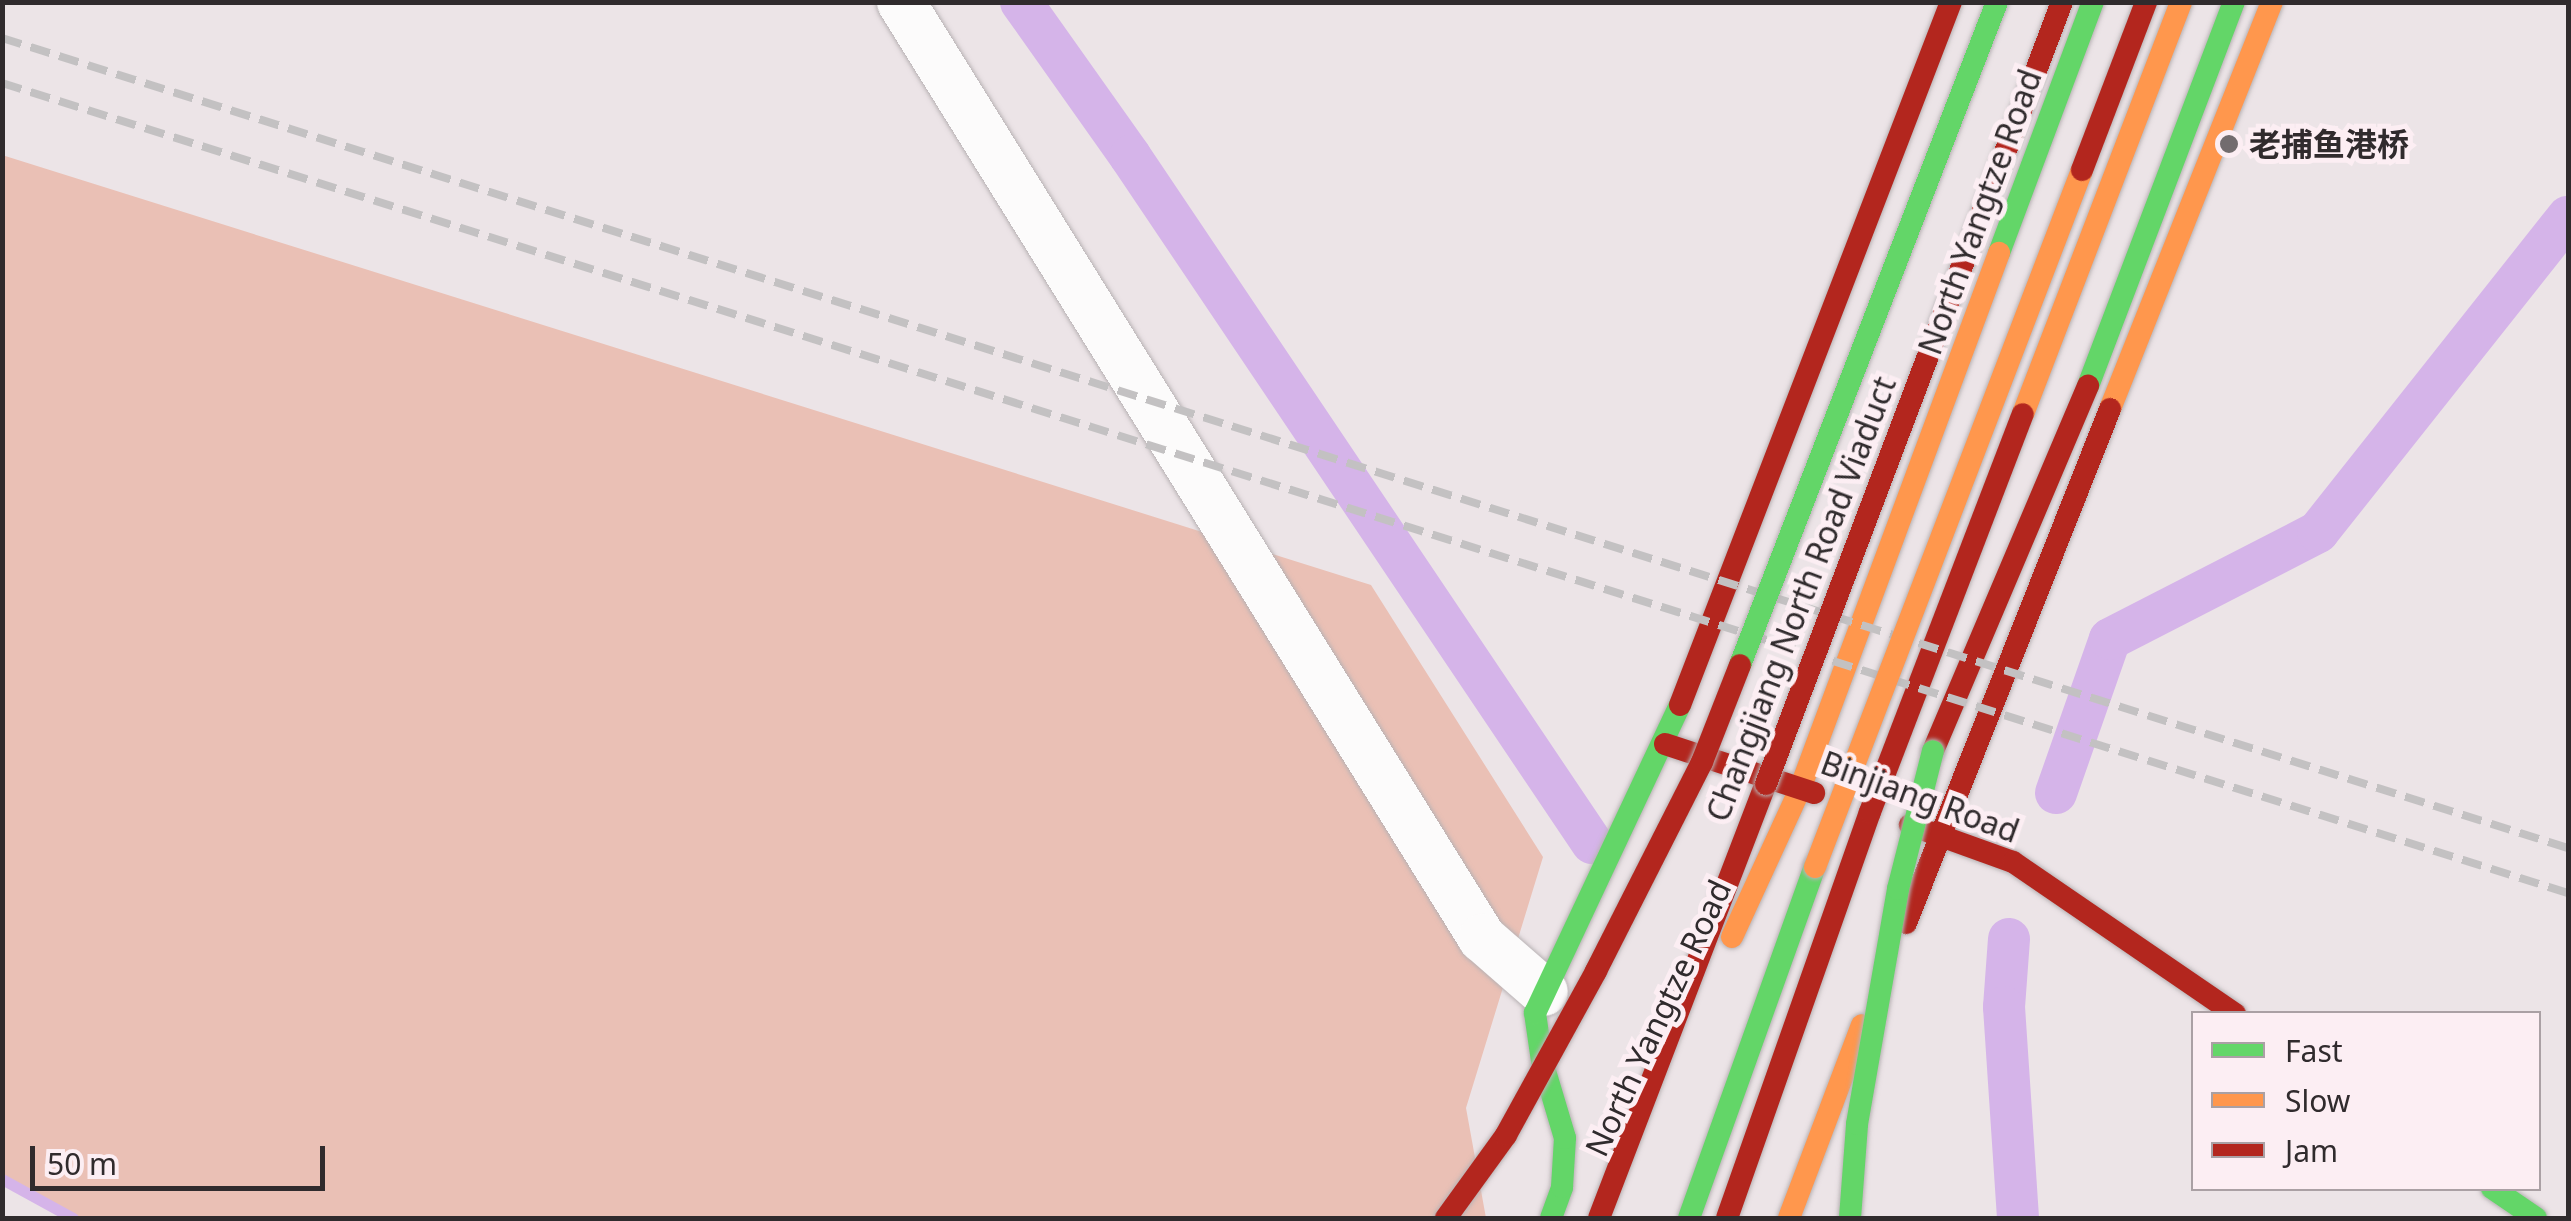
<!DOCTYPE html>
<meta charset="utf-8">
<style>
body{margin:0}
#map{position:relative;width:2571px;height:1221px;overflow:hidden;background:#ece4e7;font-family:"Noto Sans","Noto Sans SC",sans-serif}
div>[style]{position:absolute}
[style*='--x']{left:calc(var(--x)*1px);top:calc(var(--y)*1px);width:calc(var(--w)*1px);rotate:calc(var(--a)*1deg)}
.green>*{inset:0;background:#eac0b5}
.stream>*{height:11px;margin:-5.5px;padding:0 5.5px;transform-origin:5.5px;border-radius:5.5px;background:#d5b4e9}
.canal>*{height:42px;margin:-21px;padding:0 21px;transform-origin:21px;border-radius:21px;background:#d5b4e9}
.roads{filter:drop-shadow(0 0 2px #b8b2b4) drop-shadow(0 0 2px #b8b2b4)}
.street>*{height:48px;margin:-24px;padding:0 24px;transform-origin:24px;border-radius:24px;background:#fcfbfb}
.fast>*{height:22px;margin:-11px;padding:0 11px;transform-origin:11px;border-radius:11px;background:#63d668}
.slow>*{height:22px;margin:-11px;padding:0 11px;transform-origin:11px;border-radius:11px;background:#ff974d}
.jam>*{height:22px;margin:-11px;padding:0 11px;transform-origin:11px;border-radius:11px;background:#b3261e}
.rail>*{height:8px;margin-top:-4px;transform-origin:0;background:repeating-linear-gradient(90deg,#c3c1c2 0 20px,transparent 0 30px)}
.bridges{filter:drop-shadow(0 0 2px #b8b2b4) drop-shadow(0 0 2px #b8b2b4)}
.fast-bridge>*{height:22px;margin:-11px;padding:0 11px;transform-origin:11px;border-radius:11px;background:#63d668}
.slow-bridge>*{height:22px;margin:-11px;padding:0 11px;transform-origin:11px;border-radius:11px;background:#ff974d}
.jam-bridge>*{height:22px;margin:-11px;padding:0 11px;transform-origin:11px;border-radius:11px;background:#b3261e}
.dots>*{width:28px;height:28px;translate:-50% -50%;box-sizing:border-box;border:5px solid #fceef3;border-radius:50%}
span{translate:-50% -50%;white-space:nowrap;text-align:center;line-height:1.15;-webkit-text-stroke:10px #fceef3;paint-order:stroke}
.poi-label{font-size:32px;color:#302b2d;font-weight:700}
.left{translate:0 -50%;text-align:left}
.street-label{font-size:32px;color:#302b2d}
.frame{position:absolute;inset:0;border:5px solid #302b2d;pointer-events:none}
.legend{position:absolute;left:2191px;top:1011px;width:350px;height:180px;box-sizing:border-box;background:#fceef3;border:2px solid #aaa0a4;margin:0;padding:12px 18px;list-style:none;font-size:30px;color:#302b2d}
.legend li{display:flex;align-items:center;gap:20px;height:50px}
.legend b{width:50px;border:2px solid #aaa0a4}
.scale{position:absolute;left:30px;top:1146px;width:295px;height:45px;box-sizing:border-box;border:5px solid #302b2d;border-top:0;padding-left:12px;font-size:30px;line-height:35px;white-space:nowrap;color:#302b2d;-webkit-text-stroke:8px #fceef3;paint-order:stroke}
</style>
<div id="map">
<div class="green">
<div style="clip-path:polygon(2px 155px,1371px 585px,1543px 857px,1466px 1108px,1486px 1218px,73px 1218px,3px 1179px)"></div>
</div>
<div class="stream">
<div style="--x:2;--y:1179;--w:81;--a:28.8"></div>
</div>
<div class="canal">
<div style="--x:1021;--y:2;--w:189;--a:54.7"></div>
<div style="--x:1130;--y:156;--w:828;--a:56.08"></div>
<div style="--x:2056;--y:793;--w:163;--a:-70.7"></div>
<div style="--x:2110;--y:639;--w:234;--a:-27.2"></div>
<div style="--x:2318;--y:532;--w:402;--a:-51.6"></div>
<div style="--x:2009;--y:939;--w:68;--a:94.2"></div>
<div style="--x:2004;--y:1007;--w:211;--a:86.2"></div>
</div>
<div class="roads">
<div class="street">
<div style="--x:901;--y:2;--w:1102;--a:58.17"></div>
<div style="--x:1482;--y:938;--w:82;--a:41.1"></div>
</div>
<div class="fast">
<div style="--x:1999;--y:253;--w:268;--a:-69.5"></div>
<div style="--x:2088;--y:386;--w:411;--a:-69.2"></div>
<div style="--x:2492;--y:1188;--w:53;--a:34.3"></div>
<div style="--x:1551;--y:1218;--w:33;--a:-70"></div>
<div style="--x:1562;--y:1187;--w:49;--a:-86.5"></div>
<div style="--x:1565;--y:1138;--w:80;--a:-106.6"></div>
<div style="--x:1542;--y:1061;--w:49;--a:-98.3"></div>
<div style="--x:1535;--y:1013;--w:340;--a:-64.8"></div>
<div style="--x:1689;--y:1218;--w:373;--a:-70.3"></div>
</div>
<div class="slow">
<div style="--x:2110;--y:409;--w:438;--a:-68.3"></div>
<div style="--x:2023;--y:414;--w:441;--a:-69"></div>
<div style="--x:1732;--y:937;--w:163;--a:-65.3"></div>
<div style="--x:1800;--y:789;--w:572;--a:-69.63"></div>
<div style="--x:1789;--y:1218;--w:206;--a:-69.3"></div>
</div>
<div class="jam">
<div style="--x:1680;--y:705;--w:753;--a:-68.92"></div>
<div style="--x:1665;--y:744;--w:157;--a:18.2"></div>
<div style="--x:1933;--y:751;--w:397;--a:-67"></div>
<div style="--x:1910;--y:825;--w:109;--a:19.8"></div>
<div style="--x:2013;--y:862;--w:269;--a:34.4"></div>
<div style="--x:1906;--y:923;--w:553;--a:-68.35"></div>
<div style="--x:1599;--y:1218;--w:465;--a:-69"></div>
<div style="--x:1727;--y:1218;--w:430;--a:-70.6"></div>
<div style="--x:1870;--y:812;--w:426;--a:-69"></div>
</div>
</div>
<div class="rail">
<div style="--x:2;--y:38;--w:2691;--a:17.52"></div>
<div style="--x:2;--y:83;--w:2691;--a:17.52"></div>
</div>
<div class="bridges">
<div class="fast-bridge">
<div style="--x:1740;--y:665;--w:711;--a:-68.81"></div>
<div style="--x:1850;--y:1218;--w:94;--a:-85.7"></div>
<div style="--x:1857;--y:1124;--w:239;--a:-80.1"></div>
<div style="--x:1898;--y:889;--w:142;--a:-75.8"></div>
</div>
<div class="slow-bridge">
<div style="--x:1815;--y:867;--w:746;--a:-69.04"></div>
</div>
<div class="jam-bridge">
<div style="--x:2082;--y:170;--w:180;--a:-69.1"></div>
<div style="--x:1766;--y:784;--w:836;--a:-69.27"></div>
<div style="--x:1446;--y:1218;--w:102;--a:-54.1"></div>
<div style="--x:1506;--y:1135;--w:187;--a:-61.2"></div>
<div style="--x:1596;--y:971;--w:234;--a:-63.1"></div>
<div style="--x:1702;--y:762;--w:104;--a:-68.6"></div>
</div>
</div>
<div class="dots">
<div style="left:2229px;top:144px;background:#726c6e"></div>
</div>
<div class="poi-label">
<span class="left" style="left:2249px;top:144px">老捕鱼港桥</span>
</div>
<div class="street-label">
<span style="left:1980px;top:212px;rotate:-70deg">North Yangtze Road</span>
<span style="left:1801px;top:599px;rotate:-69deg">Changjiang North Road Viaduct</span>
<span style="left:1920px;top:797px;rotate:20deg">Binjiang Road</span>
<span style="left:1658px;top:1018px;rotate:-65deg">North Yangtze Road</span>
</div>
<div class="frame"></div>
<ul class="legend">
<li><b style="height:12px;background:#63d668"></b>Fast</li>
<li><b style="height:12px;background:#ff974d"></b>Slow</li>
<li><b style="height:12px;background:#b3261e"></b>Jam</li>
</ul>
<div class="scale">50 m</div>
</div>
